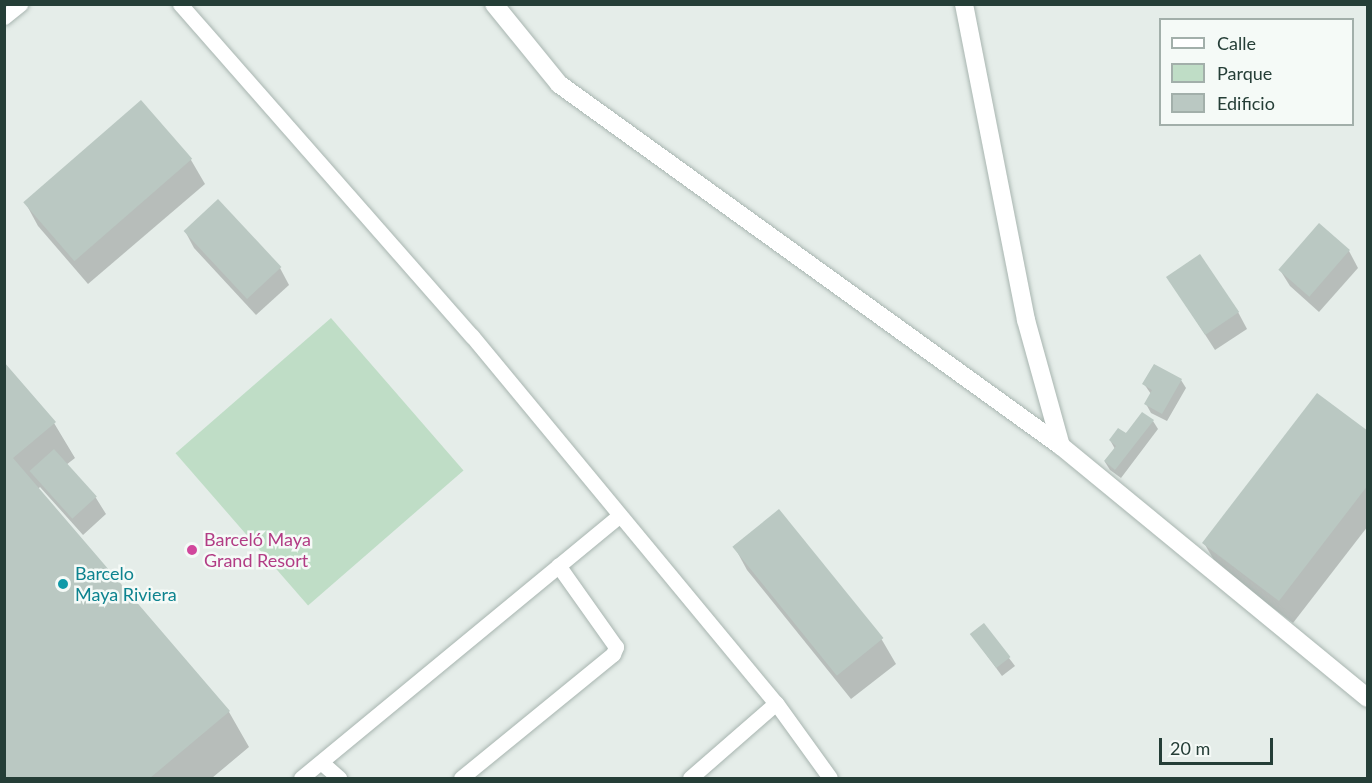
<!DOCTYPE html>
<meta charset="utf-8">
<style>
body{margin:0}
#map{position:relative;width:1372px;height:783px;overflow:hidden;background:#e5ede9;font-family:Lato,sans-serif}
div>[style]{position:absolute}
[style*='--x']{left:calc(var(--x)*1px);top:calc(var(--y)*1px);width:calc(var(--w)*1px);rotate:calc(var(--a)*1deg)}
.green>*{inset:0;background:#bfddc6;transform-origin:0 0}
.shadow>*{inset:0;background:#0003}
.building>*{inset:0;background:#bac8c2;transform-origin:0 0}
.roads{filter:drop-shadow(0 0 2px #a8b5b0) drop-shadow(0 0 2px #a8b5b0)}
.lane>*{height:15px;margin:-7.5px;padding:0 7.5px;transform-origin:7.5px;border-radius:7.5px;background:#fff}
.street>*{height:18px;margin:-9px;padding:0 9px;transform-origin:9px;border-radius:9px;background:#fff}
.dots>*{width:16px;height:16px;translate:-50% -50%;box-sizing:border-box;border:3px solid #f5faf7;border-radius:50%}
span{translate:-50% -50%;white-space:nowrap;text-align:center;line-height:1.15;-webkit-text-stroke:5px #f5faf7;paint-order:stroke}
.hotel-label{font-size:18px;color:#b23c85}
.left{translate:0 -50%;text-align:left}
.culture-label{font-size:18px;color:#0d838f}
.frame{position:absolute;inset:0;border:6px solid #253e37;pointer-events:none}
.legend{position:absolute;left:1159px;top:18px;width:195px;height:108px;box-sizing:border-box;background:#f5faf7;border:2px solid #a2afaa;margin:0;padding:8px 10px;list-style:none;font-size:18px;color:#253e37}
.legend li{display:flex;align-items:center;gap:12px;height:30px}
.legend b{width:30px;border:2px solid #a2afaa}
.scale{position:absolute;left:1159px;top:738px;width:114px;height:27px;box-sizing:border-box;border:3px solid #253e37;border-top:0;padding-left:8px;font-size:18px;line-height:21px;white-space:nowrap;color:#253e37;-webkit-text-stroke:4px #f5faf7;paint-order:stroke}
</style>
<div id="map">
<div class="green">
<div style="left:331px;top:318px;width:202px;height:206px;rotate:49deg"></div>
</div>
<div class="shadow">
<div style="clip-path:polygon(141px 102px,191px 160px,205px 184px,88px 284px,38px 226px,25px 202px)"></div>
<div style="clip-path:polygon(1319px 225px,1349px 251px,1358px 268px,1319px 312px,1290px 286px,1280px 270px)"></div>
<div style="clip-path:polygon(185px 231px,280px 268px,289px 285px,256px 315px,194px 248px)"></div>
<div style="clip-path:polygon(1168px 277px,1238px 312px,1247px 329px,1215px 350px)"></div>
<div style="clip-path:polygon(4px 364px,54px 423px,75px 458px,66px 465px,96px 498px,106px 514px,83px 535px,40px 487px,38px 489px,229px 712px,249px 747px,212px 778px,4px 778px)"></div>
<div style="clip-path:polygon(1181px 380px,1186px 388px,1167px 421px,1151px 413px,1146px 404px,1151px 394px,1144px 384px)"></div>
<div style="clip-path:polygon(1153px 421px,1158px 429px,1121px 478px,1110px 470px,1105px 462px,1115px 449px,1110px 440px)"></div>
<div style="clip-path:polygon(1368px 433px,1368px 526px,1293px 623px,1218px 567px,1204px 543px)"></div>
<div style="clip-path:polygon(779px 511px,882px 640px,896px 664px,851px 699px,747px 570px,734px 546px)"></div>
<div style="clip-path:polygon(984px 625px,1015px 666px,1002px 676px,977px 642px)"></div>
</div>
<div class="building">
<div style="left:141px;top:100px;width:78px;height:156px;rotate:49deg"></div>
<div style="left:218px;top:199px;width:93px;height:47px;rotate:47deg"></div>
<div style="left:1319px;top:223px;width:41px;height:62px;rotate:41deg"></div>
<div style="left:1200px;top:254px;width:70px;height:41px;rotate:56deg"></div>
<div style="clip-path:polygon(4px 362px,56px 422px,13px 458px,230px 711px,150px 778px,4px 778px)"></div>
<div style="clip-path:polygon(1154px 364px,1182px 379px,1162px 414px,1144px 404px,1152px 390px,1142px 384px)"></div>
<div style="clip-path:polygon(1317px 393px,1368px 431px,1368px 485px,1279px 601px,1202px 543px)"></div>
<div style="clip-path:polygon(1142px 412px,1154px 420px,1115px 470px,1104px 461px,1116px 446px,1109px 440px,1118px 428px,1126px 433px)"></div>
<div style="left:54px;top:449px;width:64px;height:33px;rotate:48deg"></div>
<div style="left:779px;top:509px;width:166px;height:60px;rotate:51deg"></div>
<div style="left:984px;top:623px;width:43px;height:18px;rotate:52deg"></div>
</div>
<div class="roads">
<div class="lane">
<div style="--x:180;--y:4;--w:442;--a:48.7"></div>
<div style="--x:472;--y:336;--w:477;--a:50.4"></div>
<div style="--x:776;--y:703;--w:92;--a:54.2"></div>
<div style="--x:4;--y:17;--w:21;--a:-39"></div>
<div style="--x:322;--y:763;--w:23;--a:41"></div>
<div style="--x:301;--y:778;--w:413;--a:-39.5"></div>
<div style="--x:461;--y:778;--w:196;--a:-39.2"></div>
<div style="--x:613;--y:654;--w:8;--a:-67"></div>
<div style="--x:616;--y:647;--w:100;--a:-125.3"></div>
<div style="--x:690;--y:778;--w:114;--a:-41.1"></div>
</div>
<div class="street">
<div style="--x:494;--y:4;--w:103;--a:50.9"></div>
<div style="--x:559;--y:84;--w:619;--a:35.8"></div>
<div style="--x:1061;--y:446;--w:397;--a:39.4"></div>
<div style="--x:964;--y:4;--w:322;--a:78.9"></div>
<div style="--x:1026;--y:320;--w:131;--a:74.5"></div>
</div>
</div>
<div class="dots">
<div style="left:192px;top:550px;background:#d1479c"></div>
<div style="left:63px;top:584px;background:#0f9aa8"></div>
</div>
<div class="hotel-label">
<span class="left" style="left:204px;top:550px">Barceló Maya<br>Grand Resort</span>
</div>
<div class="culture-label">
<span class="left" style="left:75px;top:584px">Barcelo<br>Maya Riviera</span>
</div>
<div class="frame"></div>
<ul class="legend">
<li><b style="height:8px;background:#fff"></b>Calle</li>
<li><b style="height:16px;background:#bfddc6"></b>Parque</li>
<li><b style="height:16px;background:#bac8c2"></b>Edificio</li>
</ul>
<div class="scale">20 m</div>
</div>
